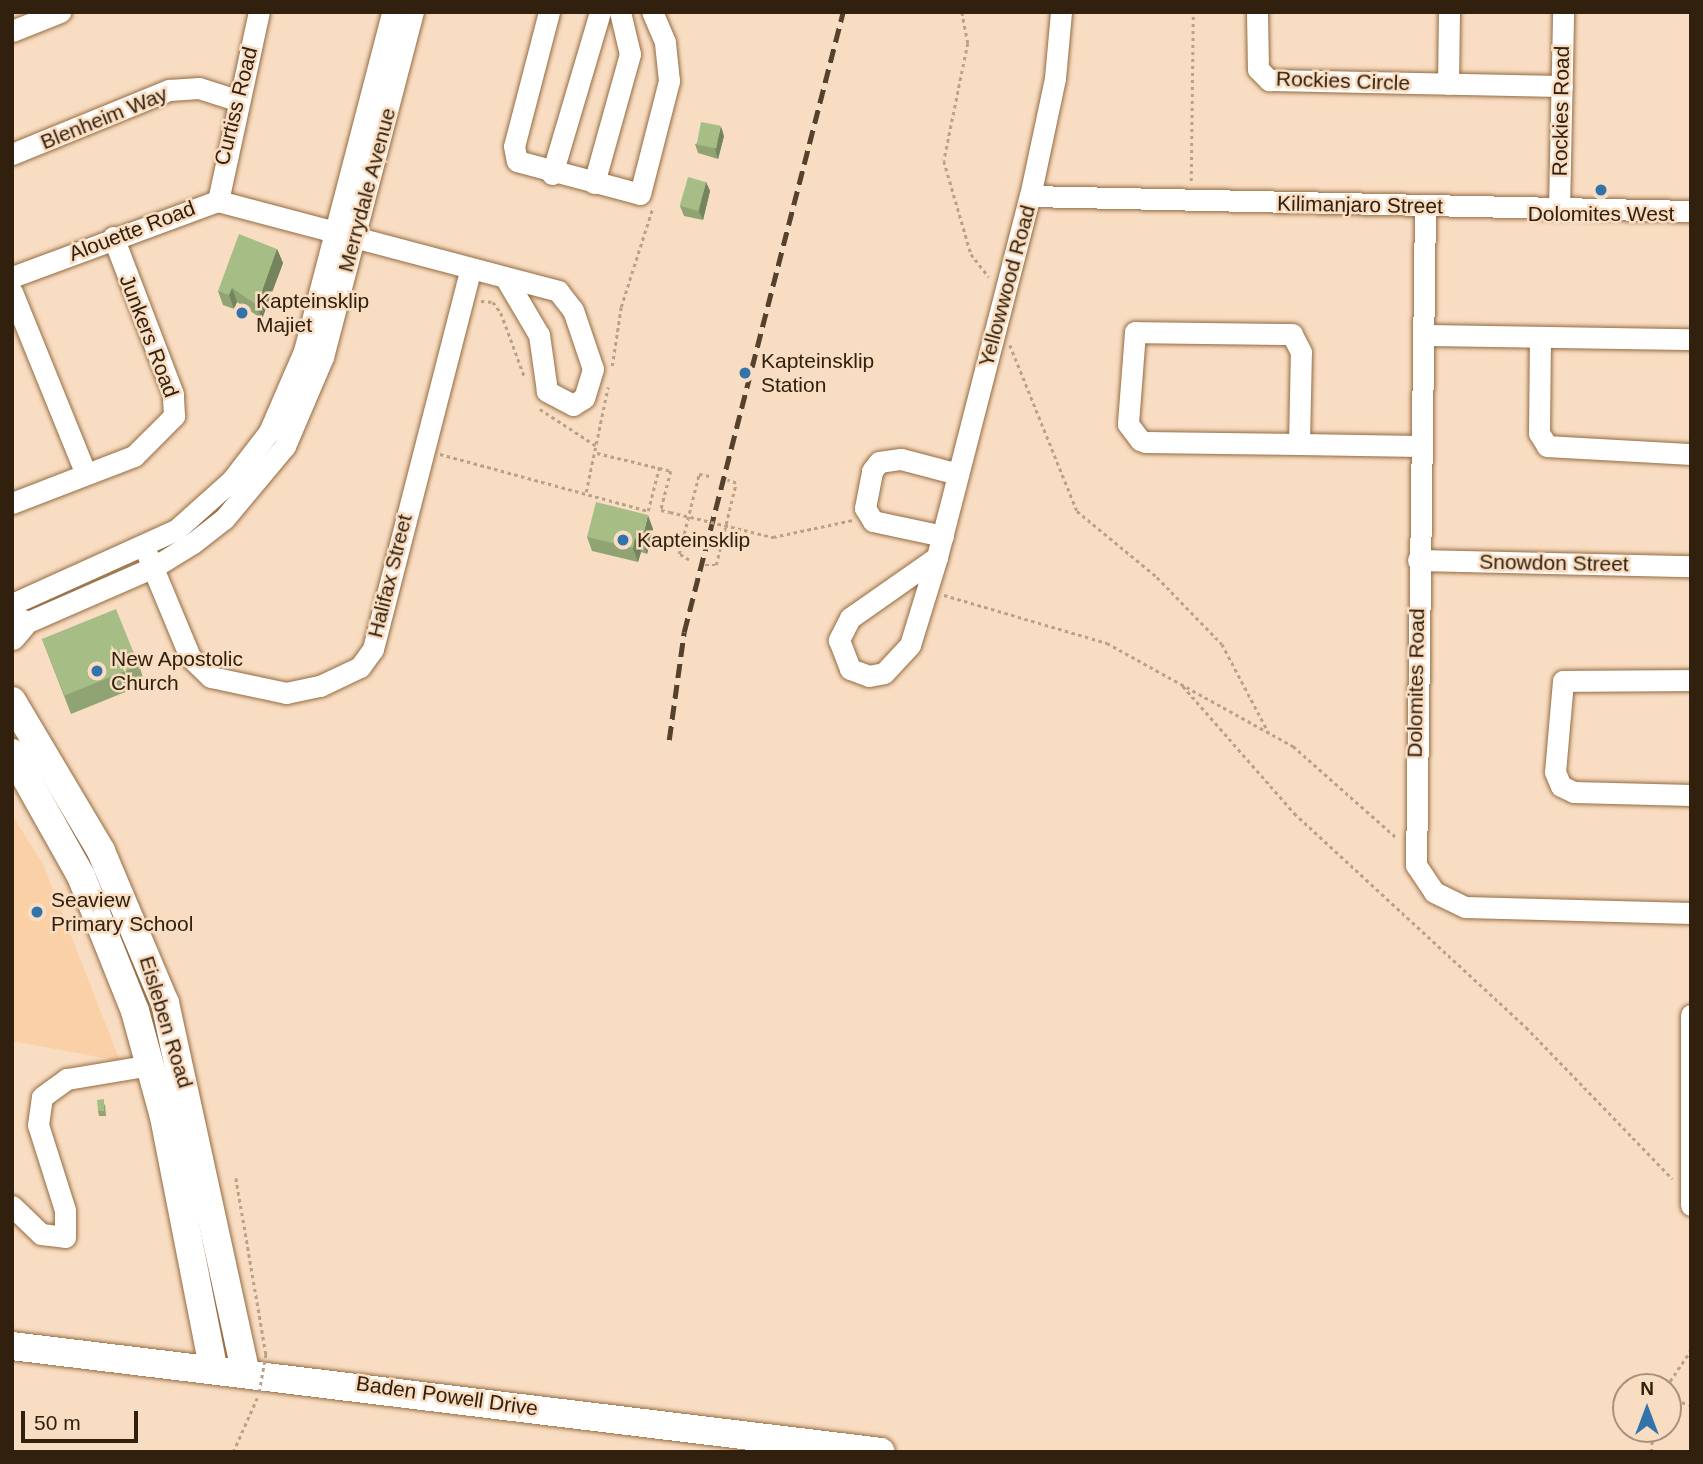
<!DOCTYPE html>
<style>
body{margin:0}
#map{position:relative;width:1703px;height:1464px;overflow:hidden;background:#f9ddc2;font-family:Helvetica,sans-serif}
div>[style]{position:absolute}
[style*='--x']{left:calc(var(--x)*1px);top:calc(var(--y)*1px);width:calc(var(--w)*1px);rotate:calc(var(--a)*1deg)}
.built>*{inset:0;background:#fad0a7}
.path>*{height:2.5px;margin-top:-1.25px;transform-origin:0;background:repeating-linear-gradient(90deg,#baa289 0 3.5px,transparent 0 7px)}
.roads{filter:drop-shadow(0 0 2px #946b40) drop-shadow(0 0 2px #946b40)}
.minor>*{height:21px;margin:-10.5px;padding:0 10.5px;transform-origin:10.5px;border-radius:10.5px;background:#fff}
.major>*{height:28px;margin:-14px;padding:0 14px;transform-origin:14px;border-radius:14px;background:#fff}
.rail>*{height:4.5px;margin-top:-2.25px;transform-origin:0;background:repeating-linear-gradient(90deg,#54422e 0 14px,transparent 0 21px)}
.path-bridge>*{height:2.5px;margin-top:-1.25px;transform-origin:0;background:repeating-linear-gradient(90deg,#baa289 0 3.5px,transparent 0 7px)}
.wall>*{inset:0;background:#8fa373}
.shaded-wall>*{inset:0;background:#74845e}
.building>*{inset:0;background:#a6bd86;transform-origin:0 0}
.dots>*{width:19px;height:19px;translate:-50% -50%;box-sizing:border-box;border:4px solid #f9ddc2;border-radius:50%}
span{translate:-50% -50%;white-space:nowrap;text-align:center;line-height:1.15;-webkit-text-stroke:5px #f9ddc2;paint-order:stroke}
.street-label{font-size:21px;color:#30200d}
.poi-label{font-size:21px;color:#30200d}
.left{translate:0 -50%;text-align:left}
.frame{position:absolute;inset:0;border:14px solid #30200d;pointer-events:none}
.north{position:absolute;left:1612px;top:1373px;width:70px;height:70px;box-sizing:border-box;background:#f9ddc2;border:2px solid #a9917a;border-radius:50%;rotate:0deg;font-size:19px;font-weight:700;line-height:28px;text-align:center;color:#30200d}
.north::after{content:'';display:block;margin:auto;width:24px;height:32px;background:#3273aa;clip-path:polygon(50% 0,100% 100%,50% 72%,0 100%)}
.scale{position:absolute;left:21px;top:1411px;width:117px;height:32px;box-sizing:border-box;border:4px solid #30200d;border-top:0;padding-left:9px;font-size:21px;line-height:24px;white-space:nowrap;color:#30200d;-webkit-text-stroke:5px #f9ddc2;paint-order:stroke}
</style>
<div id="map">
<div class="built">
<div style="clip-path:polygon(12px 815px,43px 864px,120px 1061px,12px 1041px)"></div>
</div>
<div class="path">
<div style="--x:962;--y:12;--w:32;--a:79"></div>
<div style="--x:968;--y:43;--w:120;--a:101.5"></div>
<div style="--x:944;--y:161;--w:97;--a:73.8"></div>
<div style="--x:971;--y:254;--w:29;--a:52"></div>
<div style="--x:1191;--y:181;--w:169;--a:-89.3"></div>
<div style="--x:481;--y:301;--w:12;--a:5"></div>
<div style="--x:493;--y:302;--w:14;--a:54"></div>
<div style="--x:501;--y:313;--w:69;--a:69.7"></div>
<div style="--x:1010;--y:345;--w:179;--a:68"></div>
<div style="--x:1077;--y:511;--w:104;--a:39.5"></div>
<div style="--x:1157;--y:577;--w:93;--a:45.9"></div>
<div style="--x:1222;--y:644;--w:101;--a:62.2"></div>
<div style="--x:612;--y:366;--w:60;--a:-81.3"></div>
<div style="--x:621;--y:307;--w:105;--a:-72.3"></div>
<div style="--x:540;--y:409;--w:69;--a:33.2"></div>
<div style="--x:597;--y:453;--w:64;--a:13.6"></div>
<div style="--x:440;--y:454;--w:216;--a:15.3"></div>
<div style="--x:648;--y:511;--w:44;--a:-75.7"></div>
<div style="--x:659;--y:468;--w:12;--a:14"></div>
<div style="--x:671;--y:471;--w:40;--a:104.4"></div>
<div style="--x:661;--y:510;--w:9;--a:13"></div>
<div style="--x:586;--y:492;--w:107;--a:-78.2"></div>
<div style="--x:744;--y:530;--w:30;--a:14"></div>
<div style="--x:773;--y:537;--w:82;--a:-12"></div>
<div style="--x:689;--y:560;--w:12;--a:-149"></div>
<div style="--x:679;--y:554;--w:82;--a:-76"></div>
<div style="--x:699;--y:474;--w:11;--a:10"></div>
<div style="--x:705;--y:565;--w:11;--a:0"></div>
<div style="--x:716;--y:565;--w:84;--a:-76.3"></div>
<div style="--x:736;--y:483;--w:9;--a:-162"></div>
<div style="--x:944;--y:595;--w:170;--a:16.4"></div>
<div style="--x:1107;--y:643;--w:213;--a:29"></div>
<div style="--x:1293;--y:746;--w:139;--a:41.5"></div>
<div style="--x:1183;--y:686;--w:169;--a:48.8"></div>
<div style="--x:1294;--y:813;--w:316;--a:42.7"></div>
<div style="--x:1526;--y:1027;--w:211;--a:46"></div>
<div style="--x:236;--y:1178;--w:179;--a:80.3"></div>
<div style="--x:1666;--y:1387;--w:45;--a:-56"></div>
<div style="--x:1668;--y:1400;--w:23;--a:10"></div>
<div style="--x:233;--y:1452;--w:59;--a:-66"></div>
<div style="--x:1651;--y:1452;--w:23;--a:-85"></div>
</div>
<div class="roads">
<div class="minor">
<div style="--x:549;--y:12;--w:138;--a:104.6"></div>
<div style="--x:514;--y:146;--w:15;--a:79"></div>
<div style="--x:517;--y:161;--w:127;--a:15"></div>
<div style="--x:640;--y:194;--w:117;--a:-75.6"></div>
<div style="--x:669;--y:81;--w:39;--a:-96"></div>
<div style="--x:665;--y:42;--w:33;--a:-113"></div>
<div style="--x:1257;--y:12;--w:57;--a:89"></div>
<div style="--x:1258;--y:69;--w:16;--a:45"></div>
<div style="--x:1269;--y:80;--w:293;--a:1.2"></div>
<div style="--x:12;--y:31;--w:52;--a:-21.6"></div>
<div style="--x:1448;--y:84;--w:72;--a:-89.2"></div>
<div style="--x:12;--y:154;--w:170;--a:-22.2"></div>
<div style="--x:169;--y:90;--w:30;--a:-4"></div>
<div style="--x:199;--y:88;--w:40;--a:18"></div>
<div style="--x:552;--y:174;--w:169;--a:-73.5"></div>
<div style="--x:594;--y:183;--w:134;--a:-74.4"></div>
<div style="--x:630;--y:54;--w:43;--a:-103.4"></div>
<div style="--x:1030;--y:196;--w:661;--a:1.3"></div>
<div style="--x:218;--y:201;--w:193;--a:-77.8"></div>
<div style="--x:1425;--y:207;--w:658;--a:90.78"></div>
<div style="--x:1416;--y:865;--w:32;--a:56"></div>
<div style="--x:1434;--y:892;--w:34;--a:26"></div>
<div style="--x:1465;--y:907;--w:226;--a:1.5"></div>
<div style="--x:1559;--y:209;--w:197;--a:-88.8"></div>
<div style="--x:12;--y:277;--w:220;--a:-20.3"></div>
<div style="--x:218;--y:201;--w:352;--a:14.8"></div>
<div style="--x:558;--y:291;--w:24;--a:52"></div>
<div style="--x:573;--y:310;--w:62;--a:71.3"></div>
<div style="--x:593;--y:369;--w:30;--a:107"></div>
<div style="--x:584;--y:398;--w:13;--a:148"></div>
<div style="--x:573;--y:405;--w:30;--a:-152"></div>
<div style="--x:547;--y:391;--w:57;--a:-98.1"></div>
<div style="--x:539;--y:335;--w:65;--a:-120.5"></div>
<div style="--x:12;--y:292;--w:196;--a:67.9"></div>
<div style="--x:1423;--y:335;--w:268;--a:0.9"></div>
<div style="--x:1540;--y:337;--w:96;--a:90.6"></div>
<div style="--x:1539;--y:433;--w:15;--a:58"></div>
<div style="--x:1547;--y:446;--w:144;--a:3.2"></div>
<div style="--x:1299;--y:444;--w:92;--a:-88.8"></div>
<div style="--x:1301;--y:352;--w:20;--a:-117"></div>
<div style="--x:1292;--y:334;--w:157;--a:-179.3"></div>
<div style="--x:1135;--y:332;--w:92;--a:94.4"></div>
<div style="--x:1128;--y:424;--w:20;--a:53"></div>
<div style="--x:1140;--y:440;--w:5;--a:22"></div>
<div style="--x:1145;--y:442;--w:154;--a:0.7"></div>
<div style="--x:1299;--y:444;--w:121;--a:0.9"></div>
<div style="--x:12;--y:503;--w:131;--a:-21.1"></div>
<div style="--x:134;--y:456;--w:57;--a:-45"></div>
<div style="--x:174;--y:416;--w:22;--a:-93"></div>
<div style="--x:173;--y:394;--w:168;--a:-110.9"></div>
<div style="--x:943;--y:536;--w:72;--a:-167.9"></div>
<div style="--x:873;--y:521;--w:15;--a:-122"></div>
<div style="--x:865;--y:508;--w:38;--a:-79"></div>
<div style="--x:872;--y:471;--w:11;--a:-52"></div>
<div style="--x:879;--y:462;--w:22;--a:-8"></div>
<div style="--x:901;--y:459;--w:59;--a:14.7"></div>
<div style="--x:148;--y:556;--w:109;--a:67.4"></div>
<div style="--x:190;--y:657;--w:29;--a:44"></div>
<div style="--x:211;--y:677;--w:77;--a:12"></div>
<div style="--x:286;--y:693;--w:35;--a:-12"></div>
<div style="--x:320;--y:686;--w:44;--a:-25.4"></div>
<div style="--x:360;--y:667;--w:22;--a:-54"></div>
<div style="--x:373;--y:649;--w:391;--a:-75.6"></div>
<div style="--x:937;--y:557;--w:106;--a:145"></div>
<div style="--x:850;--y:618;--w:25;--a:117"></div>
<div style="--x:839;--y:640;--w:31;--a:69"></div>
<div style="--x:850;--y:669;--w:20;--a:20"></div>
<div style="--x:869;--y:676;--w:15;--a:-11"></div>
<div style="--x:884;--y:673;--w:38;--a:-47"></div>
<div style="--x:910;--y:645;--w:92;--a:-72.9"></div>
<div style="--x:937;--y:557;--w:373;--a:-75.6"></div>
<div style="--x:1030;--y:196;--w:121;--a:-78"></div>
<div style="--x:1055;--y:78;--w:66;--a:-84.8"></div>
<div style="--x:1418;--y:560;--w:273;--a:1.3"></div>
<div style="--x:12;--y:604;--w:180;--a:-24.3"></div>
<div style="--x:176;--y:530;--w:75;--a:-41.8"></div>
<div style="--x:232;--y:480;--w:61;--a:-52.4"></div>
<div style="--x:269;--y:432;--w:88;--a:-66.6"></div>
<div style="--x:304;--y:351;--w:350;--a:-75.4"></div>
<div style="--x:12;--y:629;--w:155;--a:-23.6"></div>
<div style="--x:154;--y:567;--w:46;--a:-31.6"></div>
<div style="--x:193;--y:543;--w:39;--a:-38"></div>
<div style="--x:224;--y:519;--w:95;--a:-50.1"></div>
<div style="--x:285;--y:446;--w:97;--a:-66.9"></div>
<div style="--x:323;--y:357;--w:357;--a:-75.4"></div>
<div style="--x:1691;--y:680;--w:128;--a:179.6"></div>
<div style="--x:1563;--y:681;--w:91;--a:95"></div>
<div style="--x:1555;--y:772;--w:15;--a:67"></div>
<div style="--x:1561;--y:786;--w:14;--a:25"></div>
<div style="--x:1574;--y:792;--w:117;--a:1.5"></div>
<div style="--x:1691;--y:1015;--w:190;--a:90"></div>
<div style="--x:12;--y:1206;--w:40;--a:44"></div>
<div style="--x:41;--y:1234;--w:24;--a:7"></div>
<div style="--x:65;--y:1237;--w:27;--a:-90"></div>
<div style="--x:65;--y:1210;--w:89;--a:-107.6"></div>
<div style="--x:38;--y:1125;--w:28;--a:-82"></div>
<div style="--x:42;--y:1097;--w:31;--a:-36"></div>
<div style="--x:67;--y:1079;--w:85;--a:-9.5"></div>
</div>
<div class="major">
<div style="--x:12;--y:636;--w:16;--a:-50"></div>
<div style="--x:12;--y:701;--w:174;--a:59.3"></div>
<div style="--x:101;--y:851;--w:165;--a:67.2"></div>
<div style="--x:165;--y:1003;--w:376;--a:77.7"></div>
<div style="--x:12;--y:753;--w:141;--a:60.7"></div>
<div style="--x:81;--y:876;--w:145;--a:68.2"></div>
<div style="--x:135;--y:1011;--w:110;--a:74.7"></div>
<div style="--x:164;--y:1117;--w:254;--a:78.9"></div>
<div style="--x:12;--y:1346;--w:875;--a:6.95"></div>
</div>
</div>
<div class="rail">
<div style="--x:669;--y:740;--w:109;--a:-82.1"></div>
<div style="--x:684;--y:632;--w:640;--a:-75.62"></div>
</div>
<div class="path-bridge">
<div style="--x:670;--y:512;--w:76;--a:13.7"></div>
<div style="--x:259;--y:1392;--w:39;--a:-80"></div>
</div>
<div class="wall">
<div style="clip-path:polygon(724px 136px,718px 159px,698px 153px,695px 144px)"></div>
<div style="clip-path:polygon(706px 182px,710px 191px,703px 220px,684px 216px,680px 206px)"></div>
<div style="clip-path:polygon(277px 249px,283px 263px,262px 319px,237px 302px,234px 309px,223px 305px,218px 291px)"></div>
<div style="clip-path:polygon(653px 529px,647px 554px,641px 552px,638px 562px,592px 551px,587px 537px)"></div>
<div style="clip-path:polygon(42px 639px,139px 665px,145px 684px,71px 714px)"></div>
<div style="clip-path:polygon(105px 1104px,106px 1116px,99px 1116px,98px 1111px)"></div>
</div>
<div class="shaded-wall">
<div style="clip-path:polygon(721px 126px,724px 136px,718px 159px,715px 149px)"></div>
<div style="clip-path:polygon(706px 182px,710px 191px,703px 220px,699px 211px)"></div>
<div style="clip-path:polygon(277px 249px,283px 263px,262px 319px,257px 305px)"></div>
<div style="clip-path:polygon(232px 288px,237px 302px,234px 309px,229px 295px)"></div>
<div style="clip-path:polygon(648px 515px,653px 529px,647px 554px,642px 540px)"></div>
<div style="clip-path:polygon(635px 538px,641px 552px,638px 562px,633px 548px)"></div>
</div>
<div class="building">
<div style="left:701px;top:122px;width:20px;height:23px;rotate:11deg"></div>
<div style="left:688px;top:177px;width:19px;height:30px;rotate:16deg"></div>
<div style="clip-path:polygon(239px 234px,277px 249px,257px 305px,232px 288px,229px 295px,218px 291px)"></div>
<div style="clip-path:polygon(596px 502px,648px 515px,642px 540px,635px 538px,633px 548px,587px 537px)"></div>
<div style="left:116px;top:609px;width:61px;height:80px;rotate:68deg"></div>
<div style="clip-path:polygon(104px 1099px,104px 1111px,98px 1111px,97px 1100px)"></div>
</div>
<div class="dots">
<div style="left:1601px;top:190px;background:#3273aa"></div>
<div style="left:242px;top:313px;background:#3273aa"></div>
<div style="left:745px;top:373px;background:#3273aa"></div>
<div style="left:623px;top:540px;background:#3273aa"></div>
<div style="left:97px;top:671px;background:#3273aa"></div>
<div style="left:37px;top:912px;background:#3273aa"></div>
</div>
<div class="street-label">
<span style="left:1343px;top:81px;rotate:2deg">Rockies Circle</span>
<span style="left:236px;top:106px;rotate:-76deg">Curtiss Road</span>
<span style="left:1561px;top:111px;rotate:-89deg">Rockies Road</span>
<span style="left:104px;top:118px;rotate:-22deg">Blenheim Way</span>
<span style="left:367px;top:190px;rotate:-75deg">Merrydale Avenue</span>
<span style="left:1360px;top:205px;rotate:1deg">Kilimanjaro Street</span>
<span style="left:132px;top:231px;rotate:-21deg">Alouette Road</span>
<span style="left:1007px;top:286px;rotate:-75deg">Yellowwood Road</span>
<span style="left:149px;top:336px;rotate:69deg">Junkers Road</span>
<span style="left:1554px;top:563px;rotate:1deg">Snowdon Street</span>
<span style="left:390px;top:576px;rotate:-76deg">Halifax Street</span>
<span style="left:1416px;top:683px;rotate:-89deg">Dolomites Road</span>
<span style="left:166px;top:1022px;rotate:73deg">Eisleben Road</span>
<span style="left:447px;top:1396px;rotate:8deg">Baden Powell Drive</span>
</div>
<div class="poi-label">
<span style="left:1601px;top:214px">Dolomites West</span>
<span class="left" style="left:256px;top:313px">Kapteinsklip<br>Majiet</span>
<span class="left" style="left:761px;top:373px">Kapteinsklip<br>Station</span>
<span class="left" style="left:637px;top:540px">Kapteinsklip</span>
<span class="left" style="left:111px;top:671px">New Apostolic<br>Church</span>
<span class="left" style="left:51px;top:912px">Seaview<br>Primary School</span>
</div>
<div class="frame"></div>
<div class="north">N</div>
<div class="scale">50 m</div>
</div>
